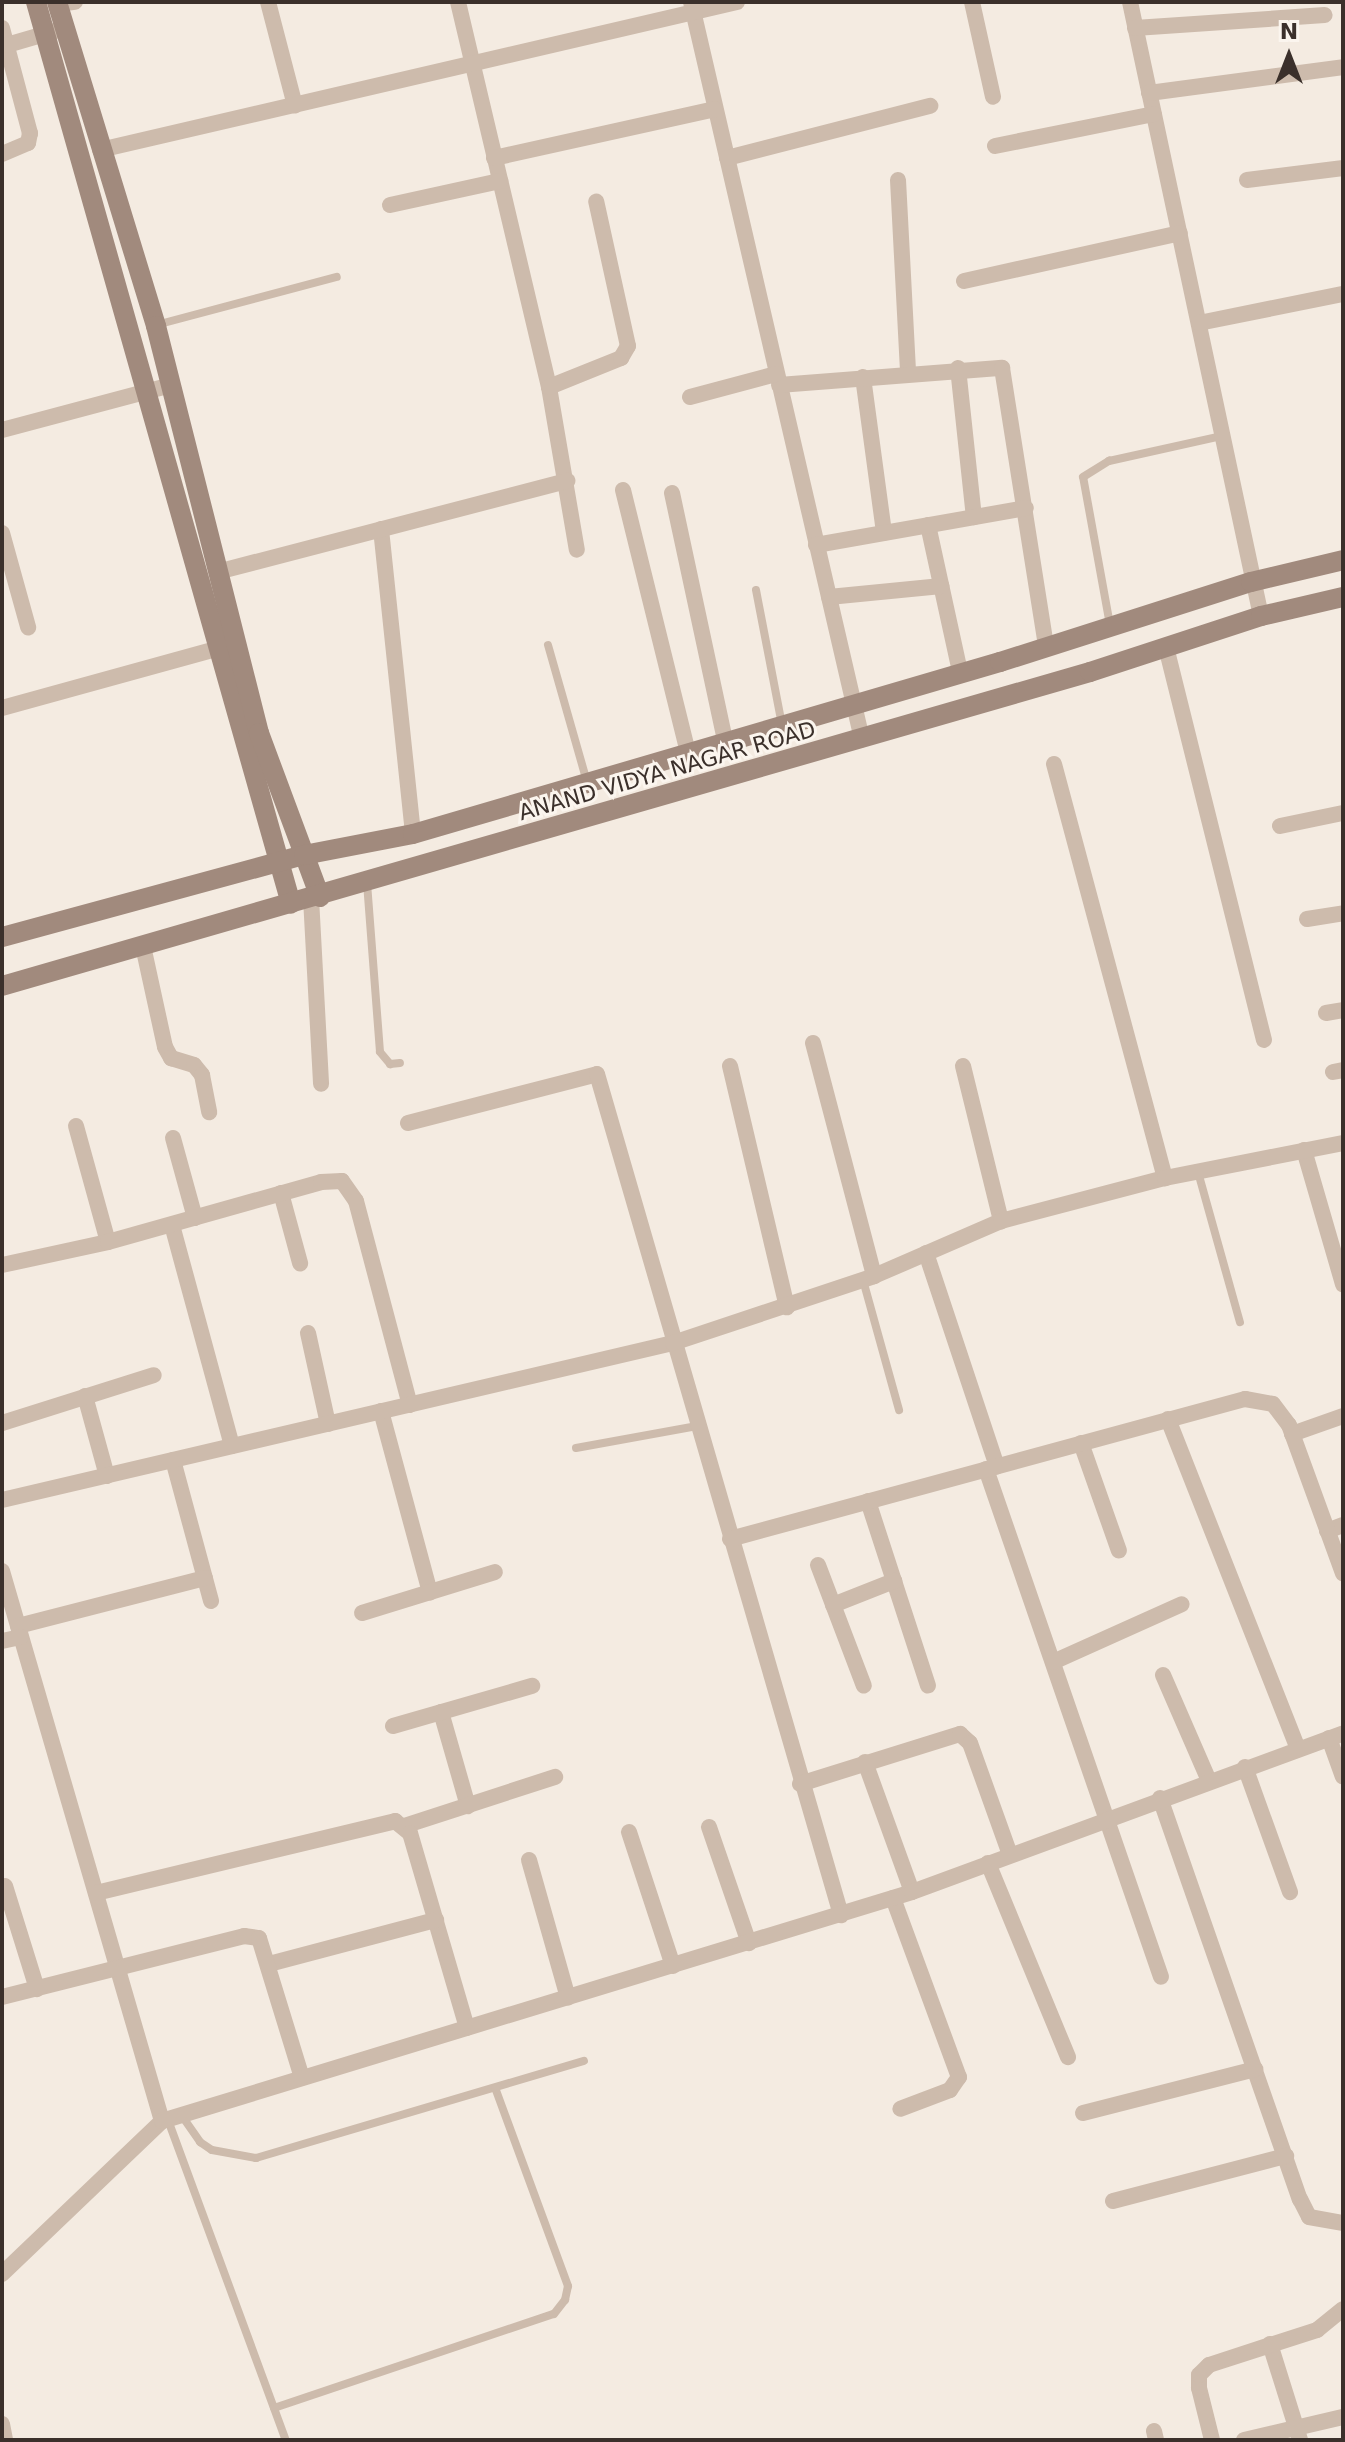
<!DOCTYPE html>
<style>
body{margin:0}
#map{position:relative;width:1345px;height:2442px;overflow:hidden;background:#f4ebe1;font-family:"DejaVu Sans",sans-serif}
div>[style]{position:absolute}
[style*='--x']{left:calc(var(--x)*1px);top:calc(var(--y)*1px);width:calc(var(--w)*1px);rotate:calc(var(--a)*1deg)}
.lane>*{height:8px;margin:-4px;padding:0 4px;transform-origin:4px;border-radius:4px;background:#cdbbac}
.street>*{height:16px;margin:-8px;padding:0 8px;transform-origin:8px;border-radius:8px;background:#cdbbac}
.secondary>*{height:20px;margin:-10px;padding:0 10px;transform-origin:10px;border-radius:10px;background:#a18a7d}
span{translate:-50% -50%;white-space:nowrap;text-align:center;line-height:1.15;-webkit-text-stroke:6px #fbf5ee;paint-order:stroke}
.street-label{font-size:22px;color:#3b302b}
.frame{position:absolute;inset:0;border:4px solid #3b302b;pointer-events:none}
.north{position:absolute;left:1249px;top:16px;width:80px;height:80px;-webkit-text-stroke:6px #fbf5ee;paint-order:stroke;rotate:0deg;font-size:22px;font-weight:700;line-height:32px;text-align:center;color:#3b302b}
.north::after{content:'';display:block;margin:auto;width:28px;height:36px;background:#3b302b;clip-path:polygon(50% 0,100% 100%,50% 72%,0 100%)}
</style>
<div id="map">
<div class="lane">
<div style="--x:156;--y:325;--w:187;--a:-14.9"></div>
<div style="--x:756;--y:590;--w:137;--a:79.1"></div>
<div style="--x:1110;--y:625;--w:150;--a:-100.3"></div>
<div style="--x:1083;--y:477;--w:31;--a:-32"></div>
<div style="--x:1109;--y:461;--w:116;--a:-12.5"></div>
<div style="--x:548;--y:645;--w:142;--a:74.1"></div>
<div style="--x:367;--y:883;--w:169;--a:85.6"></div>
<div style="--x:380;--y:1052;--w:16;--a:50"></div>
<div style="--x:390;--y:1064;--w:10;--a:-6"></div>
<div style="--x:1198;--y:1172;--w:156;--a:74.4"></div>
<div style="--x:863;--y:1280;--w:135;--a:74.5"></div>
<div style="--x:576;--y:1448;--w:123;--a:-10.3"></div>
<div style="--x:182;--y:2116;--w:32;--a:55"></div>
<div style="--x:200;--y:2142;--w:14;--a:34"></div>
<div style="--x:212;--y:2150;--w:45;--a:10.3"></div>
<div style="--x:256;--y:2158;--w:342;--a:-16.5"></div>
<div style="--x:168;--y:2120;--w:341;--a:69.8"></div>
<div style="--x:274;--y:2408;--w:295;--a:-18.6"></div>
<div style="--x:554;--y:2314;--w:18;--a:-52"></div>
<div style="--x:565;--y:2300;--w:14;--a:-78"></div>
<div style="--x:568;--y:2286;--w:211;--a:-110.2"></div>
</div>
<div class="street">
<div style="--x:268;--y:2;--w:107;--a:75.4"></div>
<div style="--x:458;--y:2;--w:396;--a:76.7"></div>
<div style="--x:549;--y:387;--w:165;--a:80.3"></div>
<div style="--x:691;--y:2;--w:757;--a:76.94"></div>
<div style="--x:972;--y:2;--w:97;--a:77.5"></div>
<div style="--x:1130;--y:2;--w:628;--a:77.96"></div>
<div style="--x:58;--y:4;--w:17;--a:-7"></div>
<div style="--x:2;--y:28;--w:109;--a:75.1"></div>
<div style="--x:30;--y:133;--w:10;--a:101"></div>
<div style="--x:28;--y:143;--w:28;--a:157"></div>
<div style="--x:1135;--y:28;--w:190;--a:-3.9"></div>
<div style="--x:7;--y:45;--w:50;--a:-16.3"></div>
<div style="--x:1149;--y:93;--w:196;--a:-7.6"></div>
<div style="--x:995;--y:146;--w:162;--a:-11.4"></div>
<div style="--x:100;--y:150;--w:654;--a:-13.08"></div>
<div style="--x:494;--y:158;--w:226;--a:-12.5"></div>
<div style="--x:727;--y:158;--w:210;--a:-14.4"></div>
<div style="--x:898;--y:180;--w:193;--a:87"></div>
<div style="--x:1247;--y:180;--w:97;--a:-7.1"></div>
<div style="--x:390;--y:205;--w:113;--a:-12.3"></div>
<div style="--x:964;--y:281;--w:221;--a:-12.5"></div>
<div style="--x:1199;--y:323;--w:147;--a:-11.4"></div>
<div style="--x:958;--y:368;--w:150;--a:83.9"></div>
<div style="--x:863;--y:377;--w:157;--a:82.3"></div>
<div style="--x:779;--y:385;--w:224;--a:-4.4"></div>
<div style="--x:1002;--y:368;--w:282;--a:81"></div>
<div style="--x:549;--y:387;--w:78;--a:-21.9"></div>
<div style="--x:621;--y:358;--w:14;--a:-60"></div>
<div style="--x:628;--y:346;--w:148;--a:-102.4"></div>
<div style="--x:690;--y:397;--w:89;--a:-15"></div>
<div style="--x:2;--y:430;--w:175;--a:-14.9"></div>
<div style="--x:623;--y:490;--w:274;--a:76.1"></div>
<div style="--x:672;--y:493;--w:257;--a:77.9"></div>
<div style="--x:928;--y:525;--w:150;--a:77.7"></div>
<div style="--x:381;--y:529;--w:307;--a:84"></div>
<div style="--x:2;--y:533;--w:98;--a:74.5"></div>
<div style="--x:816;--y:545;--w:213;--a:-10"></div>
<div style="--x:221;--y:571;--w:358;--a:-14.6"></div>
<div style="--x:829;--y:597;--w:113;--a:-5.6"></div>
<div style="--x:1166;--y:647;--w:405;--a:76"></div>
<div style="--x:2;--y:708;--w:237;--a:-15.4"></div>
<div style="--x:1054;--y:764;--w:429;--a:75"></div>
<div style="--x:1280;--y:826;--w:64;--a:-11.7"></div>
<div style="--x:311;--y:898;--w:186;--a:86.9"></div>
<div style="--x:1307;--y:919;--w:36;--a:-9"></div>
<div style="--x:143;--y:946;--w:103;--a:77.7"></div>
<div style="--x:165;--y:1047;--w:13;--a:61"></div>
<div style="--x:171;--y:1058;--w:24;--a:17"></div>
<div style="--x:194;--y:1065;--w:13;--a:51"></div>
<div style="--x:202;--y:1075;--w:38;--a:79"></div>
<div style="--x:1326;--y:1013;--w:17;--a:-10"></div>
<div style="--x:813;--y:1043;--w:241;--a:75.3"></div>
<div style="--x:730;--y:1066;--w:248;--a:76.7"></div>
<div style="--x:963;--y:1066;--w:160;--a:76.2"></div>
<div style="--x:1333;--y:1072;--w:10;--a:-11"></div>
<div style="--x:408;--y:1123;--w:195;--a:-14.5"></div>
<div style="--x:597;--y:1074;--w:876;--a:73.82"></div>
<div style="--x:76;--y:1126;--w:120;--a:74.6"></div>
<div style="--x:173;--y:1138;--w:83;--a:74.6"></div>
<div style="--x:1304;--y:1150;--w:140;--a:73.8"></div>
<div style="--x:281;--y:1193;--w:73;--a:74.8"></div>
<div style="--x:172;--y:1225;--w:229;--a:74.8"></div>
<div style="--x:926;--y:1253;--w:225;--a:71.6"></div>
<div style="--x:2;--y:1265;--w:108;--a:-12.2"></div>
<div style="--x:108;--y:1242;--w:221;--a:-15.7"></div>
<div style="--x:321;--y:1182;--w:21;--a:-3"></div>
<div style="--x:342;--y:1181;--w:24;--a:55"></div>
<div style="--x:356;--y:1201;--w:211;--a:75.2"></div>
<div style="--x:308;--y:1333;--w:93;--a:77.6"></div>
<div style="--x:85;--y:1396;--w:83;--a:74.6"></div>
<div style="--x:381;--y:1411;--w:188;--a:74.9"></div>
<div style="--x:1168;--y:1419;--w:355;--a:68.5"></div>
<div style="--x:2;--y:1423;--w:159;--a:-17.5"></div>
<div style="--x:1292;--y:1434;--w:54;--a:-19.4"></div>
<div style="--x:1081;--y:1443;--w:114;--a:70.6"></div>
<div style="--x:173;--y:1460;--w:146;--a:74.9"></div>
<div style="--x:986;--y:1469;--w:537;--a:70.99"></div>
<div style="--x:2;--y:1500;--w:689;--a:-13.17"></div>
<div style="--x:673;--y:1343;--w:212;--a:-18.4"></div>
<div style="--x:874;--y:1276;--w:138;--a:-23.4"></div>
<div style="--x:1001;--y:1221;--w:170;--a:-14.7"></div>
<div style="--x:1165;--y:1178;--w:181;--a:-11.1"></div>
<div style="--x:868;--y:1501;--w:194;--a:72"></div>
<div style="--x:1327;--y:1531;--w:17;--a:-21"></div>
<div style="--x:730;--y:1539;--w:534;--a:-15.21"></div>
<div style="--x:1245;--y:1399;--w:28;--a:10"></div>
<div style="--x:1273;--y:1404;--w:26;--a:53"></div>
<div style="--x:1289;--y:1425;--w:158;--a:70"></div>
<div style="--x:818;--y:1565;--w:129;--a:69.2"></div>
<div style="--x:2;--y:1571;--w:573;--a:73.78"></div>
<div style="--x:833;--y:1605;--w:66;--a:-21.5"></div>
<div style="--x:362;--y:1613;--w:139;--a:-17.1"></div>
<div style="--x:18;--y:1626;--w:193;--a:-14.4"></div>
<div style="--x:2;--y:1641;--w:19;--a:-12"></div>
<div style="--x:1053;--y:1662;--w:141;--a:-24.2"></div>
<div style="--x:1163;--y:1675;--w:116;--a:66.5"></div>
<div style="--x:441;--y:1712;--w:98;--a:74"></div>
<div style="--x:393;--y:1726;--w:145;--a:-16.1"></div>
<div style="--x:1329;--y:1738;--w:41;--a:70.3"></div>
<div style="--x:865;--y:1762;--w:138;--a:70.1"></div>
<div style="--x:1245;--y:1767;--w:133;--a:70.2"></div>
<div style="--x:800;--y:1784;--w:168;--a:-17.4"></div>
<div style="--x:960;--y:1734;--w:13;--a:42"></div>
<div style="--x:970;--y:1743;--w:119;--a:70.3"></div>
<div style="--x:1160;--y:1798;--w:425;--a:70.8"></div>
<div style="--x:1300;--y:2199;--w:20;--a:63"></div>
<div style="--x:1309;--y:2217;--w:35;--a:10"></div>
<div style="--x:404;--y:1826;--w:159;--a:-18"></div>
<div style="--x:709;--y:1827;--w:123;--a:71"></div>
<div style="--x:629;--y:1832;--w:141;--a:71.8"></div>
<div style="--x:529;--y:1860;--w:143;--a:74.2"></div>
<div style="--x:988;--y:1863;--w:210;--a:67.6"></div>
<div style="--x:5;--y:1886;--w:108;--a:72.7"></div>
<div style="--x:96;--y:1893;--w:308;--a:-13.5"></div>
<div style="--x:395;--y:1821;--w:19;--a:39"></div>
<div style="--x:410;--y:1833;--w:203;--a:73.7"></div>
<div style="--x:893;--y:1898;--w:191;--a:69.8"></div>
<div style="--x:959;--y:2077;--w:16;--a:125"></div>
<div style="--x:950;--y:2090;--w:53;--a:159.2"></div>
<div style="--x:269;--y:1964;--w:173;--a:-14.8"></div>
<div style="--x:2;--y:1997;--w:250;--a:-14.1"></div>
<div style="--x:244;--y:1936;--w:15;--a:8"></div>
<div style="--x:259;--y:1938;--w:146;--a:72.9"></div>
<div style="--x:1083;--y:2113;--w:178;--a:-14.3"></div>
<div style="--x:1113;--y:2201;--w:179;--a:-14.6"></div>
<div style="--x:2;--y:2274;--w:221;--a:-43.7"></div>
<div style="--x:162;--y:2121;--w:784;--a:-16.98"></div>
<div style="--x:912;--y:1892;--w:459;--a:-20.2"></div>
<div style="--x:1270;--y:2344;--w:101;--a:72.6"></div>
<div style="--x:2;--y:2424;--w:16;--a:79"></div>
<div style="--x:1154;--y:2431;--w:9;--a:77"></div>
<div style="--x:1212;--y:2440;--w:54;--a:-104"></div>
<div style="--x:1199;--y:2388;--w:13;--a:-90"></div>
<div style="--x:1199;--y:2375;--w:14;--a:-45"></div>
<div style="--x:1209;--y:2365;--w:114;--a:-18"></div>
<div style="--x:1317;--y:2330;--w:33;--a:-39"></div>
<div style="--x:1244;--y:2440;--w:102;--a:-13.1"></div>
</div>
<div class="secondary">
<div style="--x:36;--y:2;--w:937;--a:74.21"></div>
<div style="--x:57;--y:2;--w:339;--a:73"></div>
<div style="--x:156;--y:326;--w:420;--a:75.8"></div>
<div style="--x:259;--y:733;--w:175;--a:69.6"></div>
<div style="--x:2;--y:937;--w:313;--a:-15.2"></div>
<div style="--x:304;--y:855;--w:111;--a:-10.9"></div>
<div style="--x:413;--y:834;--w:612;--a:-16.33"></div>
<div style="--x:1000;--y:662;--w:263;--a:-17.7"></div>
<div style="--x:1251;--y:582;--w:95;--a:-13.4"></div>
<div style="--x:2;--y:986;--w:1132;--a:-16.1"></div>
<div style="--x:1090;--y:672;--w:180;--a:-18.1"></div>
<div style="--x:1261;--y:616;--w:84;--a:-13"></div>
</div>
<div class="street-label">
<span style="left:667px;top:771px;rotate:-16deg">ANAND VIDYA NAGAR ROAD</span>
</div>
<div class="frame"></div>
<div class="north">N</div>
</div>
